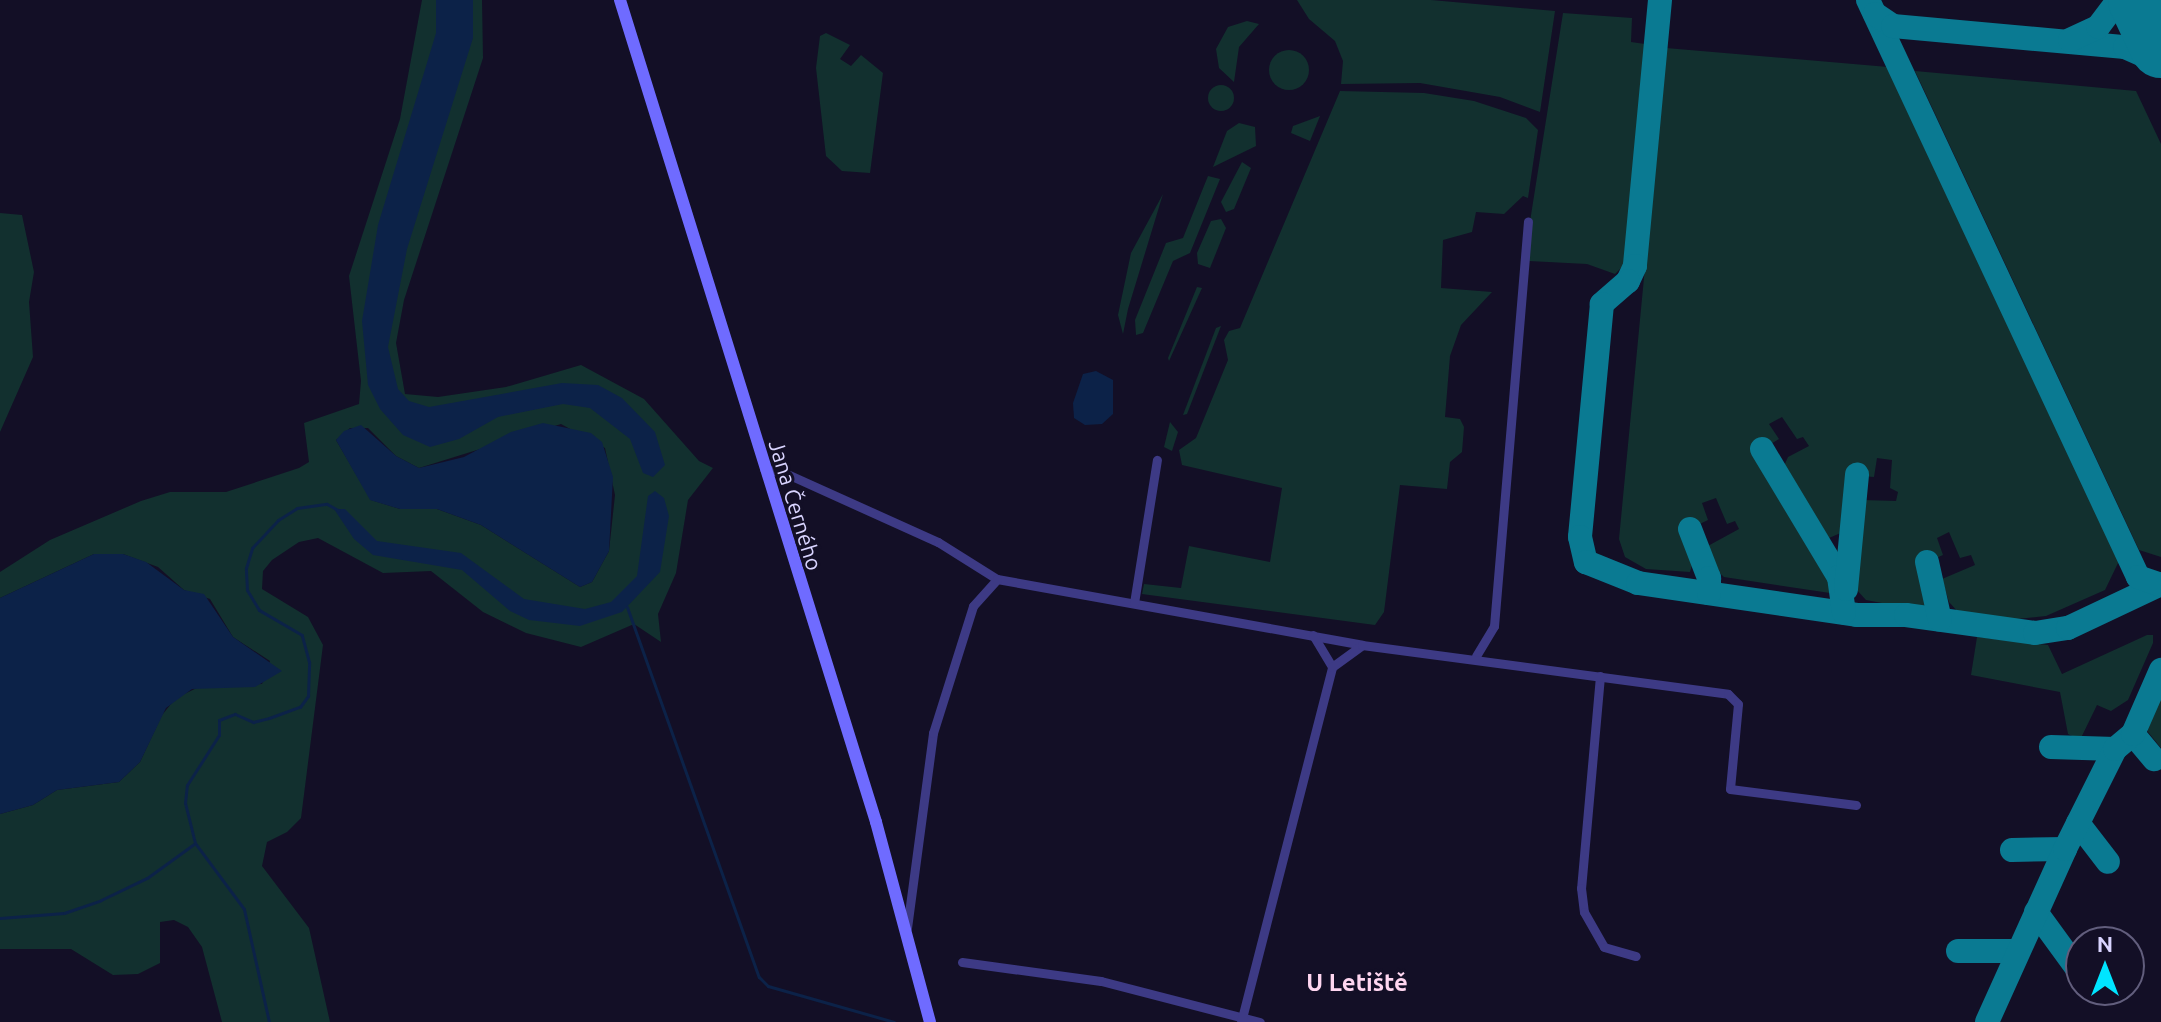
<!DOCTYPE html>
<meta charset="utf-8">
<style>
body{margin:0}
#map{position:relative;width:2161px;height:1022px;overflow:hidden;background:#130f26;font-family:Ubuntu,sans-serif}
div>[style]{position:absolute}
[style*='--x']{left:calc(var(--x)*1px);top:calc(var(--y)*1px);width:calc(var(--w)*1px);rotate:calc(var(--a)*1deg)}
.green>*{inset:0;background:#12302f}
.round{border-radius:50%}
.water>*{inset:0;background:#0c2248}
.stream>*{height:3px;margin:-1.5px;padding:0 1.5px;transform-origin:1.5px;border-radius:1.5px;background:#0c2248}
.taxiway>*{height:24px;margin:-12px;padding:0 12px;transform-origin:12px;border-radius:12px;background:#0a7a92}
.runway>*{height:62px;margin:-31px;padding:0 31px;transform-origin:31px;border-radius:31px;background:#0a7a92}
.street>*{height:9px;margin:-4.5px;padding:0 4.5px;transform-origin:4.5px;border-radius:4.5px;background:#3d3a85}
.secondary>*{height:12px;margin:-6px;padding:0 6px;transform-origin:6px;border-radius:6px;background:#6f6bff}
span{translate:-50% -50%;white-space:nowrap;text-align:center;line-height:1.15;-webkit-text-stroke:6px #130f26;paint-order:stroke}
.street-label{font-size:22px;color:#d9d4ff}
.neighbourhood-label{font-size:24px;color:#ffd6f0;font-weight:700}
.north{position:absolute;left:2065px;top:926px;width:80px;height:80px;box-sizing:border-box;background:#130f26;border:2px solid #625e7d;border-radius:50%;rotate:0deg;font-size:22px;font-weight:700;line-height:32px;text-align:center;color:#d9d4ff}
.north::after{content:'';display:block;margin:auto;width:28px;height:36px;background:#00e5ff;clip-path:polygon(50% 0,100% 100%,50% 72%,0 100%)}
</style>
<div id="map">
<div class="green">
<div style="clip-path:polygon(evenodd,422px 0,482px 0,483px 58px,404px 300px,396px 343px,405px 394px,438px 397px,506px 387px,581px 365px,644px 399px,699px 461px,713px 468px,688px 500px,676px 573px,658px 614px,661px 642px,634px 624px,581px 647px,526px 633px,483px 612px,431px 571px,383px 573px,318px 538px,299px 542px,272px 560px,263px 571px,262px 589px,308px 617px,323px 645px,301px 818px,287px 832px,267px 842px,262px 866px,309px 928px,330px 1022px,222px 1022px,202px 947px,188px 927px,174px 920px,160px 922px,160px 963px,138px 974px,113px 975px,71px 949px,0 949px,0 814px,33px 805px,57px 790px,119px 782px,140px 762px,162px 715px,176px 698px,201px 686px,262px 684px,270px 661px,233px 637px,210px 599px,184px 590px,158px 567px,123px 554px,94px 554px,0 598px,0 572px,50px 540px,141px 501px,170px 492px,226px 492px,299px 468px,309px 462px,304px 423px,359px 404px,361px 381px,349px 276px,400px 119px,422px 0,561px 424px,605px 448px,615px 495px,609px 551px,592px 582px,580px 587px,481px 525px,437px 509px,400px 509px,371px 500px,336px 440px,350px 428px,368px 428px,396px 456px,419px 468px,561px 424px)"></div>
<div style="clip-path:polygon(1297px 0,1431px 0,1555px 11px,1540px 112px,1500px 97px,1420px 83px,1341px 84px,1343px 61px,1335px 41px,1309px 19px)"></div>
<div style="clip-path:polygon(1563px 13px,1632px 18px,1631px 42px,1645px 44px,1626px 263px,1615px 274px,1587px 264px,1529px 261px,1525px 253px)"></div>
<div style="clip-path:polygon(1247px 21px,1259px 24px,1239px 47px,1234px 82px,1219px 68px,1216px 49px,1228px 27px)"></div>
<div style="clip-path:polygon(826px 33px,850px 45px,840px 59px,851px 66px,861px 55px,883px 73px,870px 173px,842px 171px,826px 156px,816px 68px,820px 36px)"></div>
<div style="clip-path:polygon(1666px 48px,1888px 67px,2119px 561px,2105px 590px,2046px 616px,2007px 620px,1958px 612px,1949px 602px,1942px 579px,1975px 565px,1971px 555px,1960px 558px,1949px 532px,1937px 538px,1943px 555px,1920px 565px,1930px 603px,1919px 610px,1866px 600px,1855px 588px,1853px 566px,1862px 500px,1896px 501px,1898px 492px,1890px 488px,1892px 460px,1877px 458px,1874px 477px,1850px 475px,1843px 532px,1829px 538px,1783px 468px,1788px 457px,1809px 446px,1803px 437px,1797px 439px,1782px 417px,1769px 424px,1779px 439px,1756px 453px,1832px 575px,1835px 584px,1830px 593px,1724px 577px,1713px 567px,1706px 547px,1739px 529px,1735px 521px,1727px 524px,1716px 498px,1702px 503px,1708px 520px,1683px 532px,1694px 558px,1690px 572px,1646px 569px,1625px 557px,1619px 539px)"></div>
<div class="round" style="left:1269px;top:50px;width:40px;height:40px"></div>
<div style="clip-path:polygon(1915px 71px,2136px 91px,2161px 144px,2161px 557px,2139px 550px)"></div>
<div class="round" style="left:1208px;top:85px;width:26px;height:26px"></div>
<div style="clip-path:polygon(1340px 91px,1424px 93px,1474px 101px,1526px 118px,1538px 130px,1528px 198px,1523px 196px,1504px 214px,1476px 212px,1472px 232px,1443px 240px,1441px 288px,1492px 292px,1461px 325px,1450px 356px,1445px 417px,1460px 419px,1464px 427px,1462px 452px,1450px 462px,1447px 489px,1400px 485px,1384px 612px,1375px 625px,1142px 594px,1144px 584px,1181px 588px,1189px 546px,1270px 562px,1282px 488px,1182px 465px,1179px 450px,1196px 438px,1228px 360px,1224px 340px,1229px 331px,1240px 328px)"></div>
<div style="clip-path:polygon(1320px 116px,1310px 141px,1291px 133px,1293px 126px)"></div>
<div style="clip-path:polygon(1239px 123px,1255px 127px,1256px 146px,1213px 167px,1227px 131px)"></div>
<div style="clip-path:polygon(1242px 162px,1251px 168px,1234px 209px,1226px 212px,1221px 202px)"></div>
<div style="clip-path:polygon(1208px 176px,1220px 179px,1190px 253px,1173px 261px,1143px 333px,1136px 335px,1135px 320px,1166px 243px,1183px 238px)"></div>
<div style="clip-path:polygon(1163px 194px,1128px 309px,1123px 334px,1118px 315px,1131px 253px)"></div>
<div style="clip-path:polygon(0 213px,22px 215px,34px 272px,29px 302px,33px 357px,0 432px)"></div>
<div style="clip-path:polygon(1221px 219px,1226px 228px,1210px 268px,1198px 264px,1197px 253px,1211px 221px)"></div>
<div style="clip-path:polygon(1197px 287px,1202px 288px,1169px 361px,1168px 358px)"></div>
<div style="clip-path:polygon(1221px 326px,1187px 414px,1183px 415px,1216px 328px)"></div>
<div style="clip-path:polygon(1170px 422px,1178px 432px,1172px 451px,1164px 447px)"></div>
<div style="clip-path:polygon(2147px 635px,2153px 635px,2153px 643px,2128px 700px,2111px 711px,2097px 705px,2080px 740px,2068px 734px,2060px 692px,1971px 675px,1977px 637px,2048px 645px,2062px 674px)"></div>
<div style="clip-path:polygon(2161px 688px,2161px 748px,2148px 732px,2148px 718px)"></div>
</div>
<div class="water">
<div style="clip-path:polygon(436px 0,473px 0,473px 38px,407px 249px,388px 347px,398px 389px,409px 401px,429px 407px,562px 383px,598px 385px,622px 398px,655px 432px,665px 465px,653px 477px,643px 473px,630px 439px,590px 408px,563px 404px,498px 417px,459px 439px,430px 447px,403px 435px,380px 409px,368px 385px,362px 321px,378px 225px,436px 33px)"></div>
<div style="clip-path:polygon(1096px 371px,1113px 380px,1113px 414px,1102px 424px,1085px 425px,1074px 418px,1073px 403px,1083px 374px)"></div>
<div style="clip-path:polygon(543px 423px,591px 433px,602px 442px,613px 477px,609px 551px,592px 582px,580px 587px,481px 525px,437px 509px,400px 509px,370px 500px,336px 440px,344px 431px,361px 425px,396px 456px,419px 468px,464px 457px,511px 432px)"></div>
<div style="clip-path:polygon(655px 491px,664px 498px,669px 516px,660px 572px,622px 612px,580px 626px,529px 620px,510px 611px,462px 570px,373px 555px,354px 539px,334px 509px,345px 509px,377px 541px,461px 553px,524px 599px,585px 609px,611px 602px,637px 576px,648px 496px)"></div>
<div style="clip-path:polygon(94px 554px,123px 554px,146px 562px,184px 590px,204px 594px,233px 637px,282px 671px,255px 687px,192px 689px,166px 708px,140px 762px,119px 782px,57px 790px,33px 805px,0 814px,0 598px)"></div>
</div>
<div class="stream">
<div style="--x:627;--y:607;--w:393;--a:70.4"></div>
<div style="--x:759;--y:977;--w:13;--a:45"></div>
<div style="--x:768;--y:986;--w:131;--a:15.9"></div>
<div style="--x:0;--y:918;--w:64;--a:-4.5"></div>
<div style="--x:64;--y:913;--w:39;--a:-19"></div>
<div style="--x:101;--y:900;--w:51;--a:-25.6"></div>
<div style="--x:147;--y:878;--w:58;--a:-35.9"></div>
<div style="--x:269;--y:1022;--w:116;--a:-102.5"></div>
<div style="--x:244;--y:909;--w:82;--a:-126.6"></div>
<div style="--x:195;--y:843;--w:41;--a:-104"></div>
<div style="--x:185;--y:803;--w:18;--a:-84"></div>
<div style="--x:187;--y:785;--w:59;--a:-57.4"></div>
<div style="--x:219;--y:735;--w:15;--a:-90"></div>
<div style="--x:219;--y:720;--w:17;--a:-21"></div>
<div style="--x:235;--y:714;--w:20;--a:24"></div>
<div style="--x:253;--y:722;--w:16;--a:-14"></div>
<div style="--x:269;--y:718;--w:33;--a:-20"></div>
<div style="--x:300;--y:707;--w:14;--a:-54"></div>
<div style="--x:308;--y:696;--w:34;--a:-88"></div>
<div style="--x:309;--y:662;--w:28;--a:-105"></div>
<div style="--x:302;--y:635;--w:50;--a:-149.8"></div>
<div style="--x:259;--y:610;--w:23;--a:-121"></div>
<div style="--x:247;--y:590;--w:22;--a:-93"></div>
<div style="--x:246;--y:568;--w:21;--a:-73"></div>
<div style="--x:252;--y:548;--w:38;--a:-47"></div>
<div style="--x:278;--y:520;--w:22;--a:-32"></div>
<div style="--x:297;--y:508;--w:30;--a:-8"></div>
<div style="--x:327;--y:504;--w:13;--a:29"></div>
</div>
<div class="taxiway">
<div style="--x:1660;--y:0;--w:267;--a:95.4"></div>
<div style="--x:1635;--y:266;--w:17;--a:115"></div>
<div style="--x:1628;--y:281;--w:35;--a:139"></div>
<div style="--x:1602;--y:304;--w:234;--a:95.4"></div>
<div style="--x:1580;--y:537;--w:26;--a:77"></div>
<div style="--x:1586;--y:562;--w:56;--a:22"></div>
<div style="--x:1638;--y:583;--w:221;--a:8.3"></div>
<div style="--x:1857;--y:615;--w:49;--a:0"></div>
<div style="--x:1906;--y:615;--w:130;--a:7.9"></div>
<div style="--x:2035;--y:633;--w:33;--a:-9"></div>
<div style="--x:2068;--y:628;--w:103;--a:-25.3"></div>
<div style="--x:1868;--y:0;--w:637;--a:64.92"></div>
<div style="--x:2138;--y:577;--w:24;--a:19"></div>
<div style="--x:1875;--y:14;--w:22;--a:34"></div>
<div style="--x:1893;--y:26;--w:233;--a:5.2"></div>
<div style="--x:2125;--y:47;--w:39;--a:24"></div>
<div style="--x:2070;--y:40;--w:31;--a:-25"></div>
<div style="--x:2098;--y:27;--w:34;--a:-53"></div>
<div style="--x:1762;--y:449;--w:149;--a:59"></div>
<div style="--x:1839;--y:577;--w:36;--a:82"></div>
<div style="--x:1690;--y:529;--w:53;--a:68.8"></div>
<div style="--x:1709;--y:578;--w:15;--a:90"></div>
<div style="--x:1927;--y:562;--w:59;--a:77.4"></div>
<div style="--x:1846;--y:589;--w:115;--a:-84.5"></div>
<div style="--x:2133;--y:734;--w:33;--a:50"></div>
<div style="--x:2051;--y:747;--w:64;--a:1.8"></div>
<div style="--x:2078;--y:823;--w:49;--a:52.4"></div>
<div style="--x:2012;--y:850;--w:53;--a:-1.1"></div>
<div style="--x:2036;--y:912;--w:77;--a:54"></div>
<div style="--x:1958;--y:951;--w:60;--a:0"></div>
<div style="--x:1987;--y:1022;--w:190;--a:-65.7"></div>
<div style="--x:2065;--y:849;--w:112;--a:-63.4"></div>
<div style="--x:2115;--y:749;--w:23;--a:-40"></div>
<div style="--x:2133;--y:734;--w:70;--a:-66.4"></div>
</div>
<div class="runway">
<div style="--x:2139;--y:0;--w:52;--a:64.9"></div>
</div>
<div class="street">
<div style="--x:764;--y:469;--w:21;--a:11"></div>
<div style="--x:785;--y:473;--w:168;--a:24.3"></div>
<div style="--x:938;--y:542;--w:70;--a:32.1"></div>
<div style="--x:997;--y:579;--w:371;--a:10.2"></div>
<div style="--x:1134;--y:603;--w:145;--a:-80.9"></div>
<div style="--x:1313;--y:635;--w:37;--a:59"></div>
<div style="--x:1476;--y:656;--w:35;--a:-59"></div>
<div style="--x:1494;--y:626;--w:406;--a:-85.2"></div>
<div style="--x:1600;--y:676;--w:213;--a:95.1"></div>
<div style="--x:1581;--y:888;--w:24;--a:83"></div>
<div style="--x:1584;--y:912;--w:40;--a:60.3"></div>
<div style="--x:1604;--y:947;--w:33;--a:16"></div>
<div style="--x:907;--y:928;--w:197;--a:-82.4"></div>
<div style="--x:933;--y:733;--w:133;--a:-72.5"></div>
<div style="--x:973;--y:606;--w:36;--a:-48"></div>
<div style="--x:962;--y:962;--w:140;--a:7.8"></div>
<div style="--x:1101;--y:981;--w:164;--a:14.5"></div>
<div style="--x:1241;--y:1022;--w:366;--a:-75.6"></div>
<div style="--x:1332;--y:667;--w:37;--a:-36"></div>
<div style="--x:1362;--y:645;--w:369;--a:7.6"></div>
<div style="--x:1728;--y:694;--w:14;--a:45"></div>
<div style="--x:1738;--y:704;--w:85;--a:95.4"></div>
<div style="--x:1730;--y:789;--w:127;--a:7.2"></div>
</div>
<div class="secondary">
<div style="--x:620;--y:0;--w:861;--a:72.7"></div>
<div style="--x:876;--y:822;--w:207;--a:74.9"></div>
</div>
<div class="street-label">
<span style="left:796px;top:505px;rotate:73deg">Jana Černého</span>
</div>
<div class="neighbourhood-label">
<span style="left:1357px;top:983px">U Letiště</span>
</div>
<div class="north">N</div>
</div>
